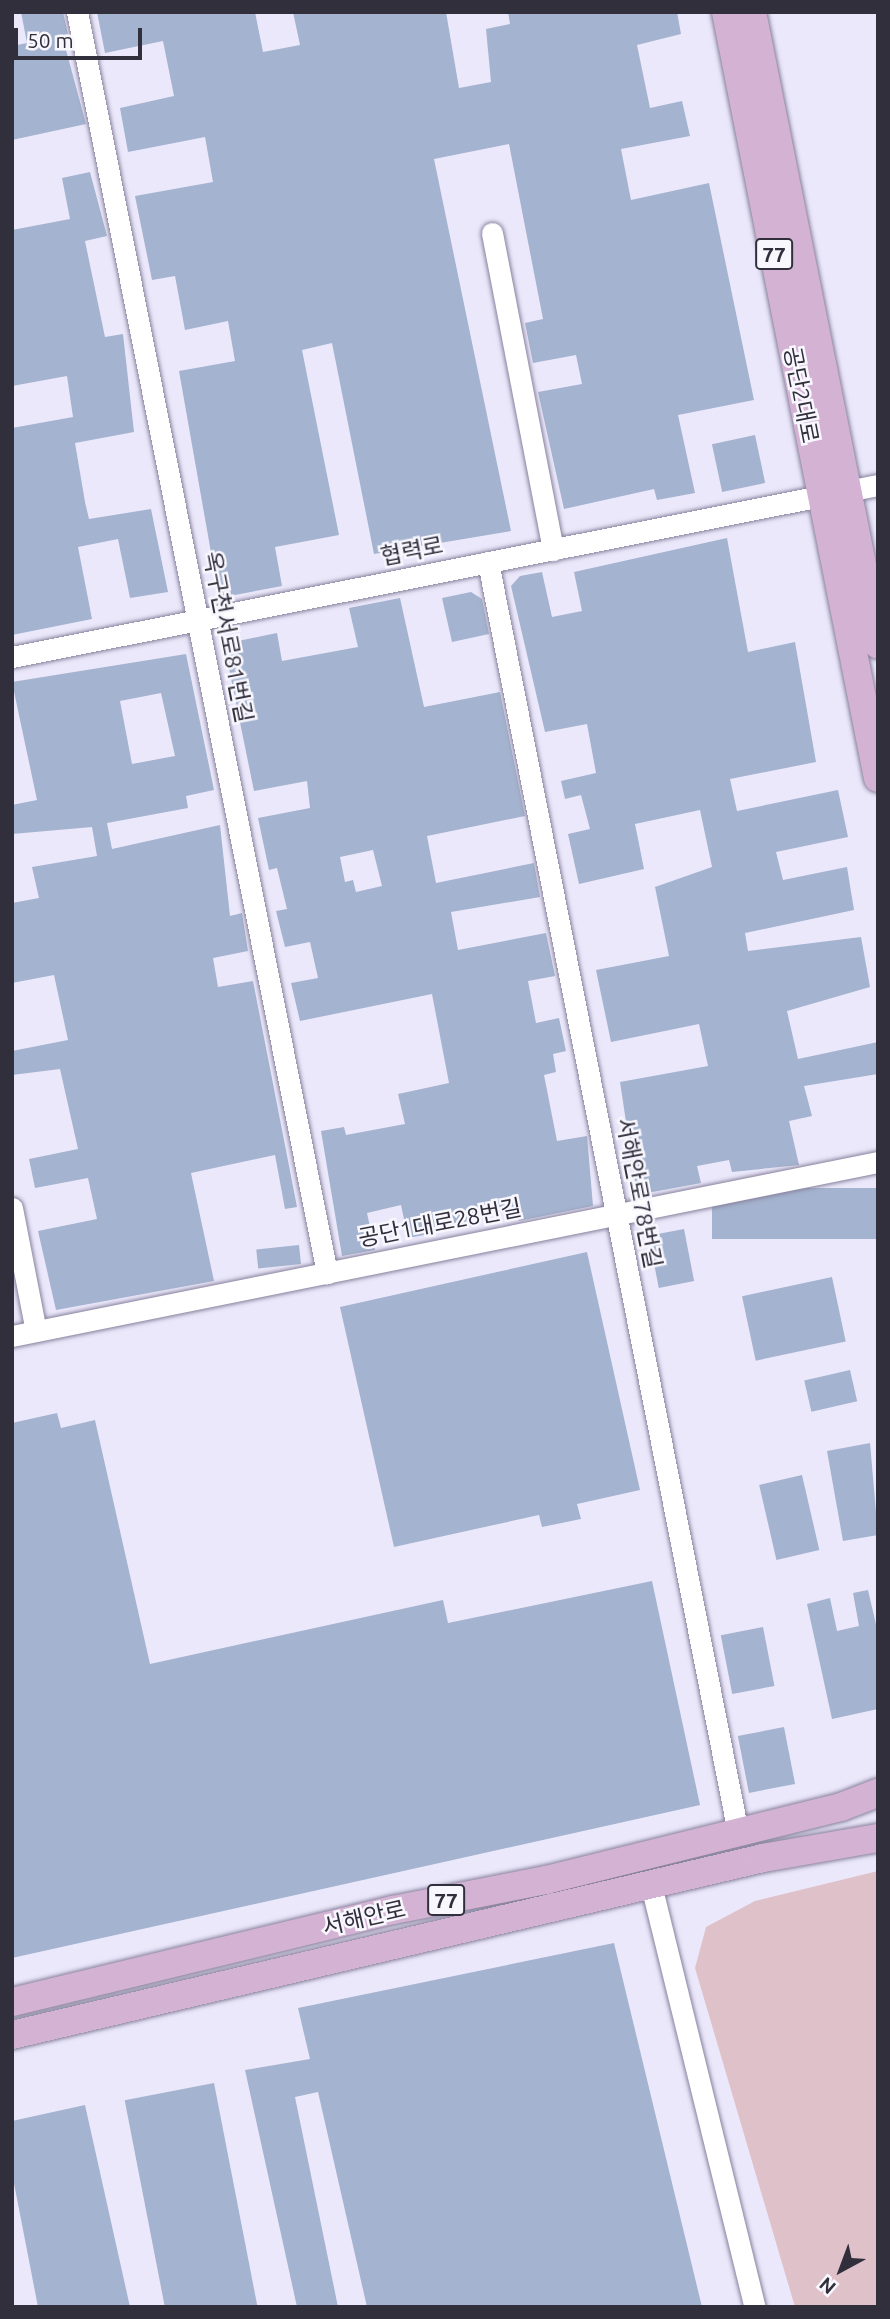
<!DOCTYPE html>
<meta charset="utf-8">
<style>
body{margin:0}
#map{position:relative;width:890px;height:2319px;overflow:hidden;background:#ece8fb;font-family:Ubuntu,"Noto Sans KR",sans-serif}
div>[style]{position:absolute}
[style*='--x']{left:calc(var(--x)*1px);top:calc(var(--y)*1px);width:calc(var(--w)*1px);rotate:calc(var(--a)*1deg)}
.green>*{inset:0;background:#dfc1c9}
.building>*{inset:0;background:#a4b3cf;transform-origin:0 0}
.roads{filter:drop-shadow(0 0 2px #87819d) drop-shadow(0 0 2px #87819d)}
.minor>*{height:21px;margin:-10.5px;padding:0 10.5px;transform-origin:10.5px;border-radius:10.5px;background:#fff}
.major>*{height:28px;margin:-14px;padding:0 14px;transform-origin:14px;border-radius:14px;background:#d4b2d3}
span{translate:-50% -50%;white-space:nowrap;text-align:center;line-height:1.15;-webkit-text-stroke:5px #f8f7fe;paint-order:stroke}
.shield-label span{padding:2px 5px;background:#f8f7fe;border:2px solid;border-radius:5px;-webkit-text-stroke-width:0}
.shield-label{font-size:21px;color:#312f3b;font-weight:700}
.street-label{font-size:23px;color:#312f3b}
.frame{position:absolute;inset:0;border:14px solid #312f3b;pointer-events:none}
.north{position:absolute;left:806px;top:2235px;width:70px;height:70px;-webkit-text-stroke:5px #f8f7fe;paint-order:stroke;rotate:221deg;font-size:19px;font-weight:700;line-height:28px;text-align:center;color:#312f3b}
.north::after{content:'';display:block;margin:auto;width:24px;height:32px;background:#312f3b;clip-path:polygon(50% 0,100% 100%,50% 72%,0 100%)}
.scale{position:absolute;left:14px;top:28px;width:128px;height:32px;box-sizing:border-box;border:4px solid #312f3b;border-top:0;padding-left:9px;font-size:21px;line-height:24px;white-space:nowrap;color:#312f3b;-webkit-text-stroke:5px #f8f7fe;paint-order:stroke}
</style>
<div id="map">
<div class="green">
<div style="clip-path:polygon(878px 1871px,878px 2307px,795px 2307px,695px 1968px,706px 1927px,755px 1901px)"></div>
</div>
<div class="building">
<div style="clip-path:polygon(21px 12px,63px 12px,68px 34px,62px 35px,86px 124px,12px 140px,12px 46px,27px 43px)"></div>
<div style="clip-path:polygon(97px 12px,255px 12px,263px 52px,300px 45px,293px 12px,446px 12px,459px 88px,491px 82px,486px 29px,510px 24px,508px 12px,677px 12px,681px 34px,637px 45px,650px 108px,682px 101px,690px 136px,621px 149px,631px 200px,709px 183px,754px 400px,678px 415px,695px 493px,657px 500px,654px 489px,564px 509px,538px 392px,582px 384px,576px 355px,533px 363px,525px 323px,543px 319px,509px 144px,434px 159px,511px 531px,374px 554px,332px 343px,302px 350px,339px 535px,275px 547px,282px 586px,219px 598px,179px 371px,235px 361px,228px 321px,185px 330px,175px 276px,152px 280px,135px 196px,213px 182px,205px 137px,128px 152px,120px 108px,174px 96px,163px 41px,105px 53px)"></div>
<div style="clip-path:polygon(90px 172px,107px 236px,85px 241px,105px 337px,123px 334px,134px 432px,75px 443px,85px 502px,89px 519px,151px 509px,168px 592px,130px 598px,118px 539px,78px 547px,92px 619px,12px 635px,12px 428px,73px 417px,67px 376px,12px 386px,12px 230px,70px 219px,62px 178px)"></div>
<div style="left:755px;top:435px;width:49px;height:44px;rotate:78deg"></div>
<div style="clip-path:polygon(727px 538px,748px 652px,795px 642px,816px 762px,730px 779px,737px 811px,838px 790px,848px 837px,776px 852px,783px 880px,847px 867px,854px 910px,745px 933px,748px 951px,861px 937px,870px 987px,787px 1011px,798px 1059px,878px 1042px,878px 1074px,804px 1086px,812px 1116px,789px 1121px,799px 1165px,732px 1172px,729px 1160px,697px 1166px,701px 1183px,647px 1193px,636px 1188px,620px 1082px,708px 1066px,699px 1024px,611px 1042px,596px 970px,669px 956px,655px 887px,712px 867px,700px 810px,635px 824px,644px 869px,579px 884px,568px 834px,590px 829px,581px 795px,565px 799px,561px 781px,596px 773px,587px 724px,545px 732px,511px 586px,520px 576px,542px 572px,552px 617px,582px 611px,574px 572px)"></div>
<div style="clip-path:polygon(471px 592px,482px 599px,489px 634px,452px 642px,442px 598px)"></div>
<div style="clip-path:polygon(evenodd,400px 598px,424px 707px,500px 692px,525px 816px,427px 836px,436px 883px,534px 863px,540px 897px,451px 912px,458px 950px,546px 933px,555px 976px,528px 981px,536px 1023px,559px 1018px,566px 1051px,553px 1054px,556px 1072px,544px 1075px,557px 1141px,587px 1136px,593px 1206px,519px 1221px,516px 1209px,472px 1219px,473px 1226px,408px 1238px,401px 1205px,367px 1213px,375px 1250px,342px 1256px,321px 1131px,344px 1127px,346px 1135px,405px 1124px,398px 1094px,449px 1083px,432px 994px,300px 1021px,291px 983px,318px 978px,310px 942px,285px 947px,276px 911px,287px 909px,277px 868px,269px 870px,258px 818px,310px 808px,307px 781px,254px 791px,224px 644px,277px 633px,282px 661px,358px 647px,349px 608px,400px 598px,373px 850px,382px 886px,356px 892px,353px 880px,345px 882px,340px 857px,373px 850px)"></div>
<div style="clip-path:polygon(evenodd,186px 654px,214px 790px,186px 796px,188px 808px,107px 823px,112px 849px,220px 825px,230px 916px,242px 913px,248px 951px,213px 958px,218px 987px,253px 981px,297px 1207px,285px 1209px,275px 1155px,191px 1173px,214px 1281px,56px 1310px,38px 1231px,97px 1219px,88px 1178px,35px 1188px,29px 1159px,78px 1149px,60px 1069px,12px 1075px,12px 1051px,68px 1040px,54px 975px,12px 983px,12px 903px,39px 898px,32px 867px,97px 856px,92px 827px,12px 834px,12px 805px,37px 800px,12px 682px,186px 654px,161px 693px,175px 756px,132px 764px,120px 701px,161px 693px)"></div>
<div style="left:878px;top:1188px;width:51px;height:166px;rotate:90deg"></div>
<div style="left:684px;top:1229px;width:53px;height:36px;rotate:79deg"></div>
<div style="left:299px;top:1245px;width:19px;height:43px;rotate:84deg"></div>
<div style="clip-path:polygon(587px 1252px,640px 1490px,577px 1504px,581px 1519px,542px 1527px,539px 1515px,394px 1547px,340px 1307px)"></div>
<div style="left:832px;top:1277px;width:66px;height:92px;rotate:78deg"></div>
<div style="left:850px;top:1370px;width:32px;height:47px;rotate:77deg"></div>
<div style="clip-path:polygon(57px 1413px,61px 1428px,95px 1420px,150px 1664px,443px 1600px,448px 1623px,652px 1581px,700px 1805px,12px 1958px,12px 1423px)"></div>
<div style="clip-path:polygon(870px 1443px,878px 1535px,843px 1541px,827px 1451px)"></div>
<div style="left:802px;top:1475px;width:77px;height:44px;rotate:77deg"></div>
<div style="clip-path:polygon(868px 1590px,878px 1633px,878px 1709px,832px 1719px,807px 1604px,830px 1598px,837px 1631px,859px 1626px,853px 1593px)"></div>
<div style="left:763px;top:1627px;width:60px;height:43px;rotate:79deg"></div>
<div style="left:784px;top:1727px;width:58px;height:47px;rotate:79deg"></div>
<div style="clip-path:polygon(614px 1943px,702px 2307px,367px 2307px,318px 2092px,295px 2097px,338px 2307px,297px 2307px,245px 2070px,310px 2059px,298px 2008px)"></div>
<div style="left:214px;top:2083px;width:228px;height:91px;rotate:79deg"></div>
<div style="clip-path:polygon(85px 2105px,130px 2307px,38px 2307px,12px 2173px,12px 2121px)"></div>
</div>
<div class="roads">
<div class="minor">
<div style="--x:77;--y:12;--w:1286;--a:78.79"></div>
<div style="--x:492;--y:233;--w:323;--a:79.1"></div>
<div style="--x:847;--y:491;--w:32;--a:-11"></div>
<div style="--x:488;--y:562;--w:1295;--a:78.87"></div>
<div style="--x:12;--y:657;--w:825;--a:-11.26"></div>
<div style="--x:12;--y:1208;--w:125;--a:79"></div>
<div style="--x:12;--y:1336;--w:883;--a:-11.36"></div>
<div style="--x:651;--y:1885;--w:435;--a:76.2"></div>
</div>
<div class="major">
<div style="--x:726;--y:12;--w:781;--a:78.78"></div>
<div style="--x:752;--y:12;--w:645;--a:78.74"></div>
<div style="--x:12;--y:2002;--w:392;--a:-13.6"></div>
<div style="--x:393;--y:1910;--w:156;--a:-11.1"></div>
<div style="--x:546;--y:1880;--w:304;--a:-13.9"></div>
<div style="--x:841;--y:1807;--w:40;--a:-21"></div>
<div style="--x:12;--y:2035;--w:772;--a:-13.26"></div>
<div style="--x:763;--y:1858;--w:117;--a:-9.9"></div>
</div>
</div>
<div class="shield-label">
<span style="left:774px;top:254px">77</span>
<span style="left:446px;top:1900px">77</span>
</div>
<div class="street-label">
<span style="left:801px;top:395px;rotate:79deg">공단2대로</span>
<span style="left:412px;top:551px;rotate:-11deg">협력로</span>
<span style="left:228px;top:637px;rotate:79deg">옥구천서로81번길</span>
<span style="left:639px;top:1193px;rotate:79deg">서해안로78번길</span>
<span style="left:440px;top:1223px;rotate:-11deg">공단1대로28번길</span>
<span style="left:364px;top:1918px;rotate:-13deg">서해안로</span>
</div>
<div class="frame"></div>
<div class="north">N</div>
<div class="scale">50 m</div>
</div>
